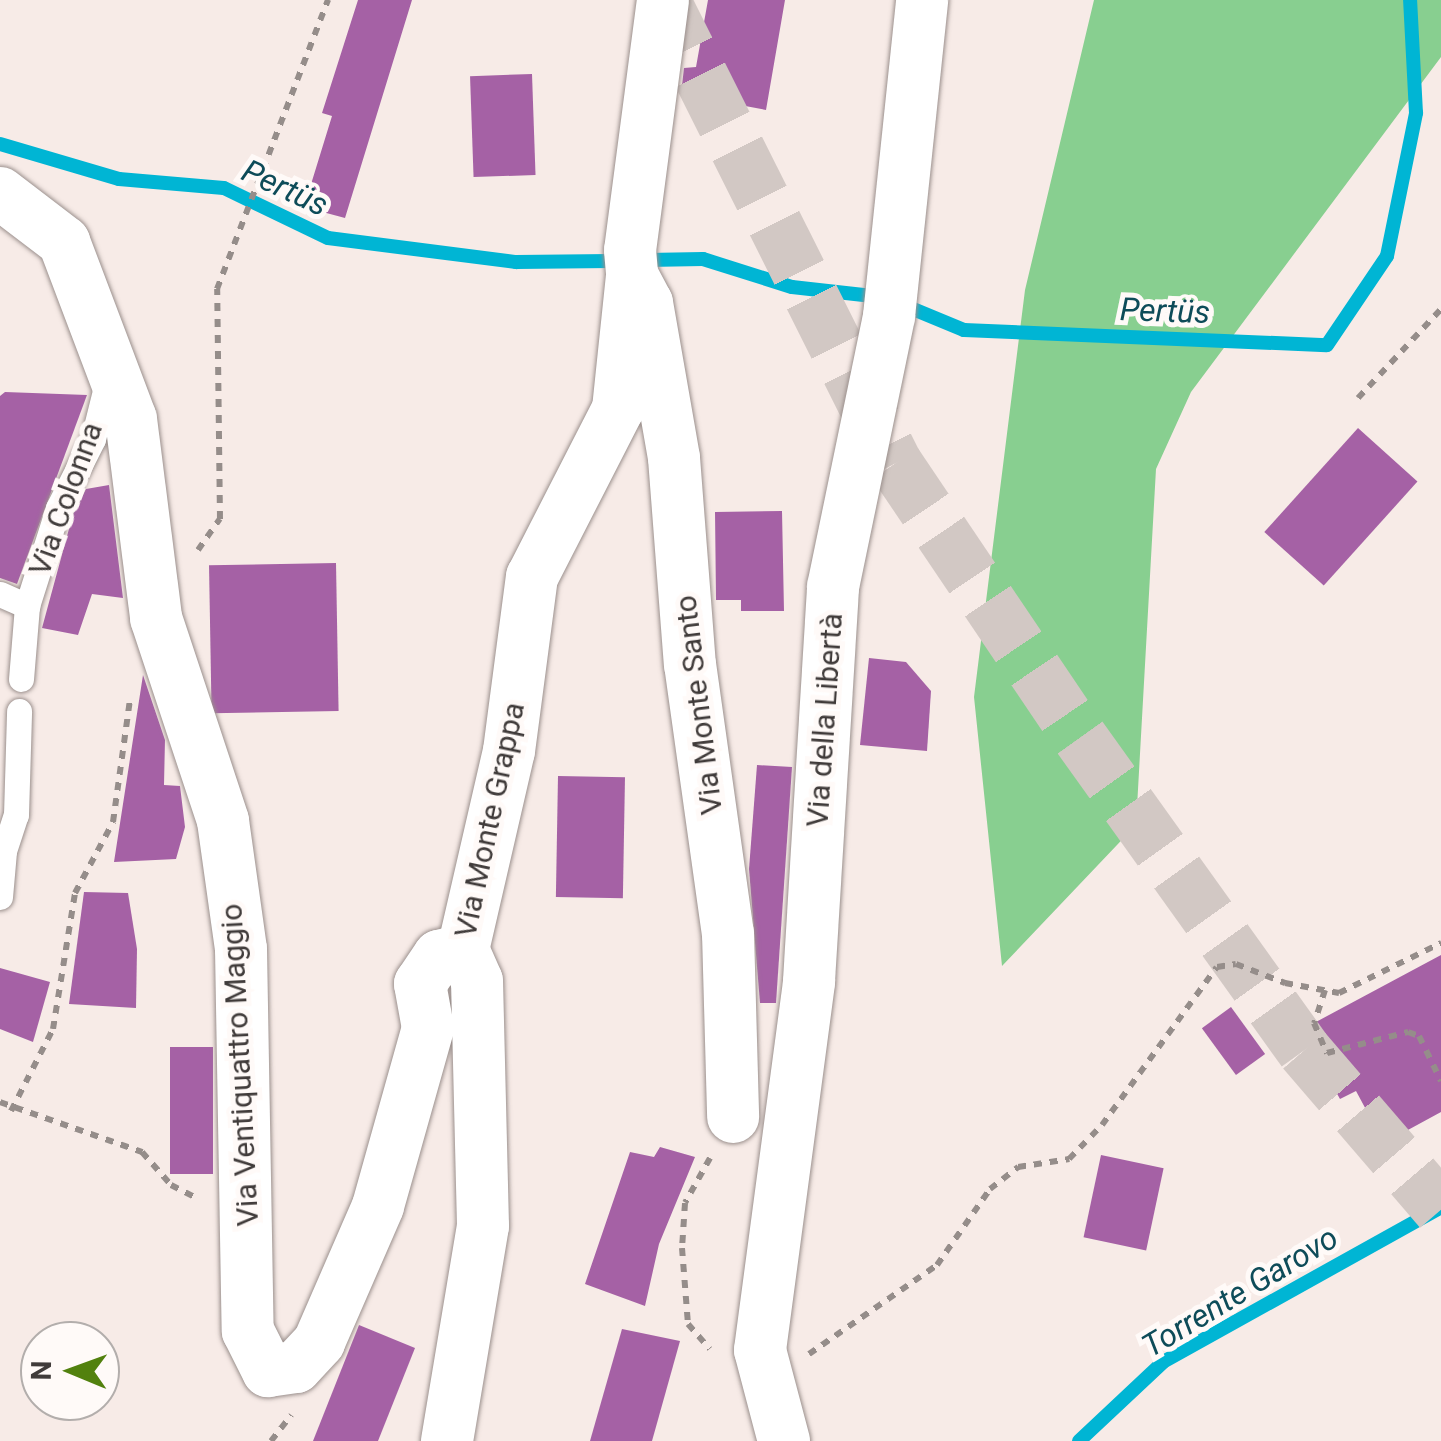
<!DOCTYPE html>
<meta charset="utf-8">
<style>
body{margin:0}
#map{position:relative;width:1441px;height:1441px;overflow:hidden;background:#f7ebe7;font-family:Roboto,sans-serif}
div>[style]{position:absolute}
[style*='--x']{left:calc(var(--x)*1px);top:calc(var(--y)*1px);width:calc(var(--w)*1px);rotate:calc(var(--a)*1deg)}
.green>*{inset:0;background:#88cf90}
.stream>*{height:14px;margin:-7px;padding:0 7px;transform-origin:7px;border-radius:7px;background:#00b5d4}
.building>*{inset:0;background:#a561a5;transform-origin:0 0}
.highway-tunnel>*{height:55px;margin-top:-27.5px;transform-origin:0;background:repeating-linear-gradient(90deg,#d2c8c4 0 55px,transparent 0 83px)}
.path>*{height:6px;margin-top:-3px;transform-origin:0;background:repeating-linear-gradient(90deg,#958d8a 0 8px,transparent 0 16px)}
.roads{filter:drop-shadow(0 0 2px #9b908d) drop-shadow(0 0 2px #9b908d)}
.lane>*{height:25px;margin:-12.5px;padding:0 12.5px;transform-origin:12.5px;border-radius:12.5px;background:#fff}
.street>*{height:52px;margin:-26px;padding:0 26px;transform-origin:26px;border-radius:26px;background:#fff}
span{translate:-50% -50%;white-space:nowrap;text-align:center;line-height:1.15;-webkit-text-stroke:10px #fffaf8;paint-order:stroke}
.street-label{font-size:30px;color:#403b3a}
.water-label{font-size:32px;color:#0e4c59;font-style:italic}
.north{position:absolute;left:20px;top:1321px;width:100px;height:100px;box-sizing:border-box;background:#fffaf8;border:2px solid #b3aeac;border-radius:50%;rotate:271deg;font-size:28px;font-weight:700;line-height:40px;text-align:center;color:#403b3a}
.north::after{content:'';display:block;margin:auto;width:35px;height:45px;background:#52810e;clip-path:polygon(50% 0,100% 100%,50% 72%,0 100%)}
</style>
<div id="map">
<div class="green">
<div style="clip-path:polygon(1094px 0,1441px 0,1441px 57px,1191px 392px,1156px 469px,1136px 825px,1002px 966px,974px 697px,1025px 290px)"></div>
</div>
<div class="stream">
<div style="--x:0;--y:144;--w:124;--a:16.4"></div>
<div style="--x:119;--y:179;--w:105;--a:4.9"></div>
<div style="--x:224;--y:188;--w:115;--a:25.7"></div>
<div style="--x:328;--y:238;--w:190;--a:7.3"></div>
<div style="--x:516;--y:262;--w:95;--a:-0.6"></div>
<div style="--x:647;--y:260;--w:56;--a:-1"></div>
<div style="--x:703;--y:259;--w:93;--a:17.5"></div>
<div style="--x:792;--y:287;--w:90;--a:6.4"></div>
<div style="--x:901;--y:304;--w:68;--a:22.4"></div>
<div style="--x:964;--y:330;--w:363;--a:2.4"></div>
<div style="--x:1327;--y:345;--w:107;--a:-56"></div>
<div style="--x:1387;--y:256;--w:146;--a:-78.5"></div>
<div style="--x:1416;--y:113;--w:113;--a:-93"></div>
<div style="--x:1079;--y:1441;--w:115;--a:-43.2"></div>
<div style="--x:1163;--y:1362;--w:318;--a:-29.1"></div>
</div>
<div class="building">
<div style="clip-path:polygon(358px 0,412px 0,345px 218px,304px 207px,332px 116px,322px 113px)"></div>
<div style="clip-path:polygon(708px 0,785px 0,766px 110px,681px 94px,684px 68px,696px 67px)"></div>
<div style="left:532px;top:74px;width:101px;height:62px;rotate:88deg"></div>
<div style="clip-path:polygon(5px 392px,87px 395px,17px 584px,0 578px,0 396px)"></div>
<div style="left:1358px;top:428px;width:80px;height:140px;rotate:42deg"></div>
<div style="clip-path:polygon(109px 485px,123px 598px,92px 594px,78px 635px,42px 628px,73px 514px,86px 489px)"></div>
<div style="clip-path:polygon(782px 511px,784px 611px,741px 611px,741px 600px,716px 600px,715px 512px)"></div>
<div style="left:336px;top:563px;width:148px;height:127px;rotate:89deg"></div>
<div style="clip-path:polygon(869px 658px,906px 662px,931px 691px,927px 751px,860px 745px)"></div>
<div style="clip-path:polygon(143px 675px,165px 740px,164px 785px,180px 786px,185px 827px,176px 859px,114px 862px)"></div>
<div style="clip-path:polygon(757px 765px,792px 767px,776px 1003px,760px 1003px,749px 869px)"></div>
<div style="left:558px;top:776px;width:67px;height:121px;rotate:1deg"></div>
<div style="clip-path:polygon(84px 892px,128px 893px,137px 949px,136px 1008px,69px 1004px)"></div>
<div style="clip-path:polygon(1441px 955px,1441px 1112px,1384px 1143px,1356px 1091px,1340px 1099px,1301px 1030px)"></div>
<div style="clip-path:polygon(0 968px,50px 982px,33px 1042px,0 1029px)"></div>
<div style="left:1231px;top:1007px;width:58px;height:36px;rotate:54deg"></div>
<div style="left:170px;top:1047px;width:43px;height:127px"></div>
<div style="clip-path:polygon(660px 1147px,695px 1157px,659px 1244px,645px 1306px,585px 1284px,630px 1152px,654px 1157px)"></div>
<div style="left:1101px;top:1155px;width:64px;height:84px;rotate:12deg"></div>
<div style="clip-path:polygon(359px 1325px,415px 1348px,378px 1441px,313px 1441px)"></div>
<div style="clip-path:polygon(622px 1329px,680px 1341px,652px 1441px,590px 1441px)"></div>
</div>
<div class="highway-tunnel">
<div style="--x:663;--y:0;--w:518;--a:63.39"></div>
<div style="--x:895;--y:463;--w:331;--a:56"></div>
<div style="--x:1080;--y:737;--w:385;--a:54.4"></div>
<div style="--x:1304;--y:1050;--w:210;--a:49.3"></div>
</div>
<div class="path">
<div style="--x:1358;--y:398;--w:122;--a:-47"></div>
<div style="--x:198;--y:550;--w:38;--a:-55"></div>
<div style="--x:220;--y:519;--w:230;--a:-90.7"></div>
<div style="--x:217;--y:289;--w:310;--a:-69"></div>
<div style="--x:1325;--y:990;--w:35;--a:108"></div>
<div style="--x:1314;--y:1023;--w:33;--a:67"></div>
<div style="--x:1327;--y:1053;--w:84;--a:-14.5"></div>
<div style="--x:1408;--y:1032;--w:12;--a:20"></div>
<div style="--x:1419;--y:1036;--w:50;--a:63.9"></div>
<div style="--x:0;--y:1102;--w:151;--a:19.4"></div>
<div style="--x:142;--y:1152;--w:44;--a:48.7"></div>
<div style="--x:171;--y:1185;--w:30;--a:27"></div>
<div style="--x:11;--y:1111;--w:92;--a:-62.9"></div>
<div style="--x:53;--y:1029;--w:138;--a:-80.8"></div>
<div style="--x:75;--y:893;--w:81;--a:-61.8"></div>
<div style="--x:113;--y:822;--w:123;--a:-82.1"></div>
<div style="--x:710;--y:1158;--w:51;--a:119.1"></div>
<div style="--x:685;--y:1203;--w:45;--a:93.8"></div>
<div style="--x:682;--y:1248;--w:76;--a:85.5"></div>
<div style="--x:688;--y:1324;--w:33;--a:49"></div>
<div style="--x:809;--y:1354;--w:156;--a:-34.8"></div>
<div style="--x:937;--y:1265;--w:93;--a:-55.1"></div>
<div style="--x:990;--y:1189;--w:36;--a:-38"></div>
<div style="--x:1018;--y:1167;--w:52;--a:-8.9"></div>
<div style="--x:1069;--y:1159;--w:47;--a:-45.9"></div>
<div style="--x:1102;--y:1125;--w:195;--a:-54"></div>
<div style="--x:1217;--y:967;--w:19;--a:-9"></div>
<div style="--x:1236;--y:964;--w:53;--a:21.2"></div>
<div style="--x:1285;--y:983;--w:55;--a:10.5"></div>
<div style="--x:1339;--y:993;--w:114;--a:-26.1"></div>
<div style="--x:271;--y:1441;--w:33;--a:-52"></div>
</div>
<div class="roads">
<div class="lane">
<div style="--x:0;--y:594;--w:30;--a:24"></div>
<div style="--x:21;--y:679;--w:73;--a:-85.3"></div>
<div style="--x:27;--y:606;--w:103;--a:-72.4"></div>
<div style="--x:58;--y:508;--w:77;--a:-63.1"></div>
<div style="--x:93;--y:439;--w:62;--a:-76"></div>
<div style="--x:0;--y:897;--w:46;--a:-85"></div>
<div style="--x:4;--y:851;--w:38;--a:-72"></div>
<div style="--x:16;--y:815;--w:104;--a:-88.3"></div>
</div>
<div class="street">
<div style="--x:663;--y:0;--w:252;--a:97.5"></div>
<div style="--x:630;--y:250;--w:25;--a:85"></div>
<div style="--x:632;--y:275;--w:32;--a:62"></div>
<div style="--x:647;--y:303;--w:157;--a:80.1"></div>
<div style="--x:674;--y:458;--w:207;--a:85.6"></div>
<div style="--x:690;--y:664;--w:272;--a:82"></div>
<div style="--x:728;--y:933;--w:184;--a:88.4"></div>
<div style="--x:0;--y:193;--w:81;--a:37.4"></div>
<div style="--x:64;--y:242;--w:189;--a:69.3"></div>
<div style="--x:131;--y:419;--w:201;--a:82.8"></div>
<div style="--x:156;--y:618;--w:214;--a:71.7"></div>
<div style="--x:223;--y:821;--w:129;--a:82"></div>
<div style="--x:241;--y:949;--w:382;--a:89"></div>
<div style="--x:248;--y:1331;--w:45;--a:63.4"></div>
<div style="--x:268;--y:1371;--w:28;--a:-8"></div>
<div style="--x:296;--y:1367;--w:34;--a:-47"></div>
<div style="--x:319;--y:1342;--w:148;--a:-66.5"></div>
<div style="--x:378;--y:1206;--w:185;--a:-74.3"></div>
<div style="--x:428;--y:1028;--w:45;--a:-100.3"></div>
<div style="--x:420;--y:984;--w:34;--a:-56"></div>
<div style="--x:439;--y:956;--w:25;--a:-14"></div>
<div style="--x:447;--y:1441;--w:218;--a:-80.5"></div>
<div style="--x:483;--y:1226;--w:245;--a:-91.4"></div>
<div style="--x:477;--y:981;--w:34;--a:-114"></div>
<div style="--x:463;--y:950;--w:204;--a:-77"></div>
<div style="--x:509;--y:751;--w:176;--a:-82.5"></div>
<div style="--x:532;--y:577;--w:189;--a:-62.9"></div>
<div style="--x:618;--y:409;--w:135;--a:-84"></div>
<div style="--x:784;--y:1441;--w:94;--a:-104.8"></div>
<div style="--x:760;--y:1350;--w:372;--a:-82.4"></div>
<div style="--x:809;--y:981;--w:395;--a:-86.5"></div>
<div style="--x:833;--y:587;--w:277;--a:-78.3"></div>
<div style="--x:889;--y:316;--w:318;--a:-84"></div>
</div>
</div>
<div class="street-label">
<span style="left:66px;top:499px;rotate:-70deg">Via Colonna</span>
<span style="left:699px;top:705px;rotate:-97deg">Via Monte Santo</span>
<span style="left:825px;top:720px;rotate:-86deg">Via della Libertà</span>
<span style="left:490px;top:820px;rotate:-78deg">Via Monte Grappa</span>
<span style="left:240px;top:1065px;rotate:-93deg">Via Ventiquattro Maggio</span>
</div>
<div class="water-label">
<span style="left:285px;top:188px;rotate:25deg">Pertüs</span>
<span style="left:1165px;top:311px;rotate:2deg">Pertüs</span>
<span style="left:1240px;top:1292px;rotate:-31deg">Torrente Garovo</span>
</div>
<div class="north">N</div>
</div>
